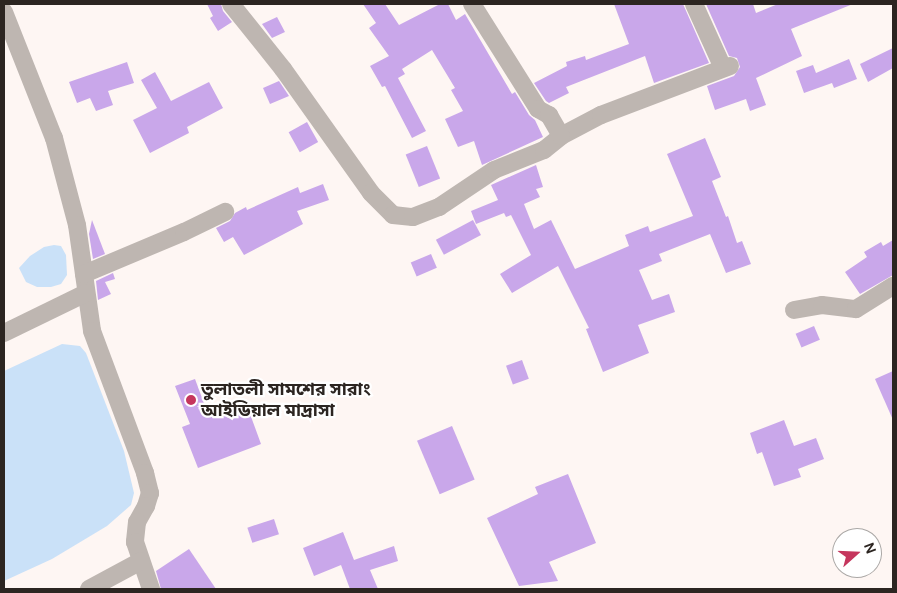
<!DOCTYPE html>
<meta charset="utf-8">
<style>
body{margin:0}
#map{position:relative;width:897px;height:593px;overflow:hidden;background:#fef6f3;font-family:"DM Sans","Noto Sans Bengali",sans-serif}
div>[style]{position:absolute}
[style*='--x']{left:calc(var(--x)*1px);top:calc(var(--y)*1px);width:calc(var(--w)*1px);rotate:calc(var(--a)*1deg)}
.water>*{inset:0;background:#cae1f8}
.building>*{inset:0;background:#c9a7ea;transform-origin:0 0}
.street>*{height:18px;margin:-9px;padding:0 9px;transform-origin:9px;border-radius:9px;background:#beb6b1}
.dots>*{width:14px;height:14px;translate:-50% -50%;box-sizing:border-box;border:2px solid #fff;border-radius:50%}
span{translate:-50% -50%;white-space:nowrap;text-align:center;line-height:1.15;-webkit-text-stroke:4.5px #fff;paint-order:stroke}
.poi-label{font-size:18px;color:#2c2521;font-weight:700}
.left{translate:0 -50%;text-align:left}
.frame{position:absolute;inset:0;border:5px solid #2c2521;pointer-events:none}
.north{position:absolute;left:832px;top:528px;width:50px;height:50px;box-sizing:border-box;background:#fff;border:1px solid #aba8a6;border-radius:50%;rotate:70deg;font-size:14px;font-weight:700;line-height:20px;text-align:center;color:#2c2521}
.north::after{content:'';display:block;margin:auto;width:18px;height:22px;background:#c5365d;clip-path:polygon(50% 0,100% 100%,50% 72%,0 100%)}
</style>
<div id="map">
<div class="water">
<div style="clip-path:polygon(54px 245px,61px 246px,66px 255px,67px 275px,61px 284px,51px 287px,37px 287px,26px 282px,19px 268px,30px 256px,44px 247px)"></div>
<div style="clip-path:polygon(62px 344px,80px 346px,86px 353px,124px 451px,134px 493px,131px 505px,107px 526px,52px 559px,4px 581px,4px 371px)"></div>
</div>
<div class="building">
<div style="clip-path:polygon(207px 4px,221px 4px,223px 11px,232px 22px,218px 31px,210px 18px,213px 16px)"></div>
<div style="clip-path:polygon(363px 4px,385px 4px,399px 25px,440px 4px,448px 4px,456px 20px,465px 14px,512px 94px,515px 92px,529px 115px,535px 120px,543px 137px,482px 165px,474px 141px,458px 147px,445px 119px,463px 111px,451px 90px,455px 88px,432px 50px,402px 69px,405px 74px,398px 78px,426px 131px,412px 138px,385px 86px,382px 87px,370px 66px,389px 56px,369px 28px,376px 23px)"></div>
<div style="clip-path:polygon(614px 4px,683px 4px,709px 63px,654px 83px,645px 56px,566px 87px,569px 93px,549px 103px,546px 101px,534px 83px,567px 66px,566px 62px,585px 56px,586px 60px,629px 44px)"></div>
<div style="clip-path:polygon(706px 4px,753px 4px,756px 13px,778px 4px,853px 4px,791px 29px,802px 56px,756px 78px,766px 105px,750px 111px,746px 99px,715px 110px,707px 86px,734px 76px,740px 67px,737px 58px,729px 56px)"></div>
<div style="clip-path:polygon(277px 17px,285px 32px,272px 38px,262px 24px)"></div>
<div style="clip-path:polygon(893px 48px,893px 68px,868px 82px,860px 64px)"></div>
<div style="clip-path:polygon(849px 59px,857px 79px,834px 88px,832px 83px,804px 93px,796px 71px,813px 65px,816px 73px)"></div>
<div style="clip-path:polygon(127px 62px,134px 83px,108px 91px,113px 105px,96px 111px,90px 98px,77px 103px,69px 82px)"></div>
<div style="clip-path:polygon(155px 72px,171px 101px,209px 82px,223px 108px,187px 127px,189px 133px,150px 153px,133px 120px,157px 108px,141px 80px)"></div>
<div style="clip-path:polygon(279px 81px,289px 96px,270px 104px,263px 88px)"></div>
<div style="left:307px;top:122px;width:23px;height:21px;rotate:61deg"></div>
<div style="clip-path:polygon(705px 138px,721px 177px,712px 181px,726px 217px,728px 216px,737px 243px,742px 241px,751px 264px,726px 273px,710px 234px,659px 254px,662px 261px,639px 270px,652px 300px,669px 294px,675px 312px,638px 325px,649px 353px,603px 372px,586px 329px,589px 328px,558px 266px,512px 293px,500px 274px,531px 255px,511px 215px,506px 217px,504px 213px,476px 224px,471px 211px,498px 200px,491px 185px,536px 165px,543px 187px,536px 189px,540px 197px,524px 204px,534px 229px,551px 220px,575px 269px,629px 246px,625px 235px,648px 226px,650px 232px,693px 216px,667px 154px)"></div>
<div style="left:427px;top:146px;width:35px;height:23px;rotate:68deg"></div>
<div style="clip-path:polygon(323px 184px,329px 200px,297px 211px,303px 224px,244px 255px,233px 237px,224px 242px,216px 228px,230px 221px,235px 213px,246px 207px,247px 210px,298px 187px,300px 193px)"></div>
<div style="clip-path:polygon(92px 220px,105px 254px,93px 259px,89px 234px)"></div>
<div style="left:473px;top:220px;width:17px;height:42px;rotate:62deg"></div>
<div style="clip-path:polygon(893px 240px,893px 275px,860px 294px,845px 272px,867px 257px,864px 252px,881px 242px,883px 246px)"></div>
<div style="left:431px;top:254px;width:15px;height:22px;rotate:67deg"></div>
<div style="clip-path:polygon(113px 273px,115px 279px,105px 282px,111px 294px,98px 300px,96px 281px)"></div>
<div style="left:814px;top:326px;width:15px;height:20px;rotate:67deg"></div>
<div style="left:522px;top:360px;width:20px;height:17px;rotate:70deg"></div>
<div style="clip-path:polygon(893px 371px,893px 420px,875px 379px)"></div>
<div style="clip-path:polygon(195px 379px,209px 417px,246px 403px,261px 444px,198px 468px,182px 427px,190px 424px,175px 386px)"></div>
<div style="clip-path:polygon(784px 420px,794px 446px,816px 438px,824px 459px,798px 469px,801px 477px,774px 486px,762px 452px,757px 454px,750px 433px)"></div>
<div style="left:452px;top:426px;width:58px;height:38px;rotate:67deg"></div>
<div style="clip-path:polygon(568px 474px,596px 543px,549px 562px,558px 581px,519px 586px,487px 518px,538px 494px,535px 487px)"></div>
<div style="left:274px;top:519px;width:16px;height:28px;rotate:72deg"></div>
<div style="clip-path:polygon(343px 532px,354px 560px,394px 546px,398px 561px,370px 570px,378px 589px,350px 589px,341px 565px,314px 576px,303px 548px)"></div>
<div style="clip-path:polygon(189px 549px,216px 589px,161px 589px,156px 571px)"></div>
</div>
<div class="street">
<div style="--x:231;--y:4;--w:83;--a:51.3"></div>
<div style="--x:283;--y:69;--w:152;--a:54.6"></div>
<div style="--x:371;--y:193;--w:31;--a:45"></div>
<div style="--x:393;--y:215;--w:20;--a:6"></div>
<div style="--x:413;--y:217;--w:28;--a:-21"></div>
<div style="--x:439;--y:207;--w:66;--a:-33.9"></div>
<div style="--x:494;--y:170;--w:54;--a:-21.8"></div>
<div style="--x:544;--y:150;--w:22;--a:-39"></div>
<div style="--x:561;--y:136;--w:45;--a:-27.7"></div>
<div style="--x:601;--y:115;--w:138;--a:-20.8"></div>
<div style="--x:472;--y:4;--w:124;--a:57.8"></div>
<div style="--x:538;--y:109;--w:13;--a:29"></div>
<div style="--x:549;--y:115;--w:24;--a:60"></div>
<div style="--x:694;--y:4;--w:70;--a:65.6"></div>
<div style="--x:4;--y:12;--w:136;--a:68.4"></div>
<div style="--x:54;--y:138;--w:90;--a:75.2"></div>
<div style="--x:77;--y:225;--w:107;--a:81.9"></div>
<div style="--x:92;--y:331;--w:152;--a:69.5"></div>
<div style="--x:145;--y:473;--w:21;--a:76"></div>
<div style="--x:150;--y:493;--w:14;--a:107"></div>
<div style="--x:146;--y:506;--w:18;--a:119"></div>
<div style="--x:137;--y:522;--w:20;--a:96"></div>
<div style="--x:135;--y:542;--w:50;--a:71.2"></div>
<div style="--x:84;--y:274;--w:108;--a:-22.8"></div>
<div style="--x:184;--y:232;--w:46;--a:-26"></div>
<div style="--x:794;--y:310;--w:28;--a:-10"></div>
<div style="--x:822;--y:305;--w:34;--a:7"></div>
<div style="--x:856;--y:309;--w:44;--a:-31.9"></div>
<div style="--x:4;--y:333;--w:91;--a:-26"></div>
<div style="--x:89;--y:589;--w:59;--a:-28.3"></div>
</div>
<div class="dots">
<div style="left:191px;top:400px;background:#c5365d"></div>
</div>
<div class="poi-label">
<span class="left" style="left:201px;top:400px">তুলাতলী সামশের সারাং<br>আইডিয়াল মাদ্রাসা</span>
</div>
<div class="frame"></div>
<div class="north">N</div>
</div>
